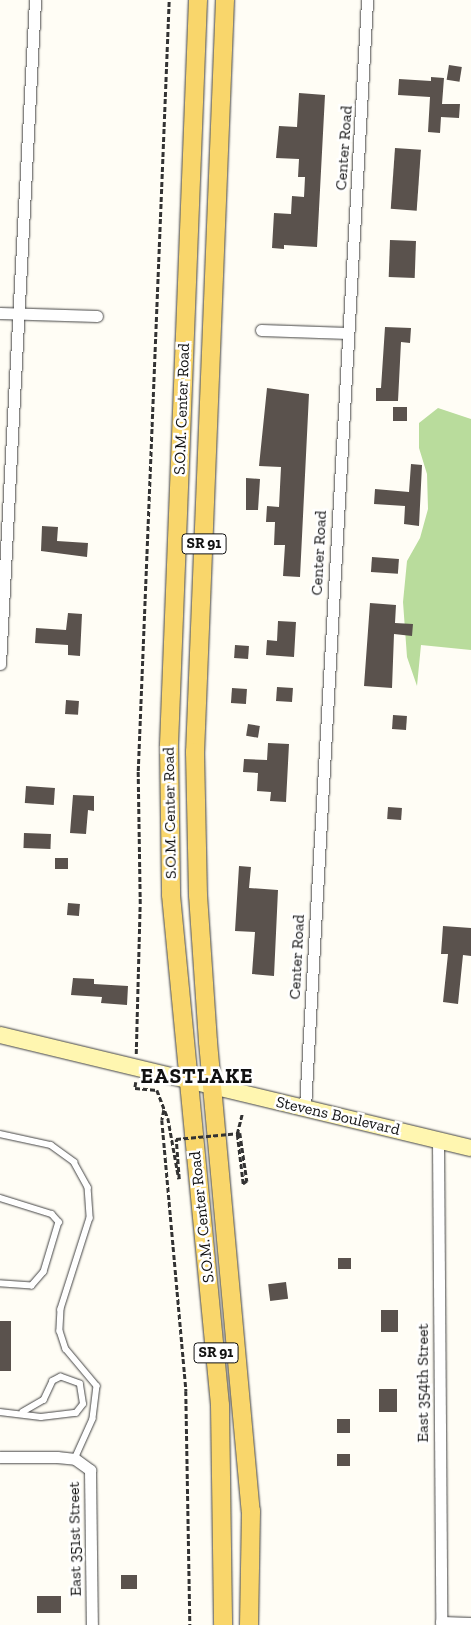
<!DOCTYPE html>
<style>
body{margin:0}
#map{position:relative;width:471px;height:1625px;overflow:hidden;background:#fffdf5;font-family:"Zilla Slab",serif}
div>[style]{position:absolute}
[style*='--x']{left:calc(var(--x)*1px);top:calc(var(--y)*1px);width:calc(var(--w)*1px);rotate:calc(var(--a)*1deg)}
.forest>*{inset:0;background:#b9dc9c}
.building>*{inset:0;background:#5a524d;transform-origin:0 0}
.path>*{height:2.5px;margin-top:-1.25px;transform-origin:0;background:repeating-linear-gradient(90deg,#333 0 5px,transparent 0 7.5px)}
.roads{filter:drop-shadow(0 0 1px #444) drop-shadow(0 0 1px #444)}
.lane>*{height:5.5px;margin:-2.75px;padding:0 2.75px;transform-origin:2.75px;border-radius:2.75px;background:#fff}
.street>*{height:11px;margin:-5.5px;padding:0 5.5px;transform-origin:5.5px;border-radius:5.5px;background:#fff}
.secondary>*{height:16px;margin:-8px;padding:0 8px;transform-origin:8px;border-radius:8px;background:#fff6b0}
.primary>*{height:18px;margin:-9px;padding:0 9px;transform-origin:9px;border-radius:9px;background:#f9d66b}
.path-bridge>*{height:2.5px;margin-top:-1.25px;transform-origin:0;background:repeating-linear-gradient(90deg,#333 0 5px,transparent 0 7.5px)}
span{translate:-50% -50%;white-space:nowrap;text-align:center;line-height:1.15;-webkit-text-stroke:5px #fff;paint-order:stroke}
.shield-label span{padding:1px 4px;background:#fff;border:1px solid;border-radius:4px;-webkit-text-stroke-width:0}
.shield-label{font-size:15px;color:#111;font-weight:700}
.street-label{font-size:16px;color:#111}
.district-label{font-size:21px;color:#111;font-weight:700;letter-spacing:1px}
</style>
<div id="map">
<div class="forest">
<div style="clip-path:polygon(438px 408px,471px 419px,471px 650px,421px 645px,417px 686px,407px 657px,403px 602px,407px 561px,420px 538px,428px 509px,427px 474px,419px 448px,419px 423px)"></div>
</div>
<div class="building">
<div style="left:449px;top:65px;width:13px;height:15px;rotate:9deg"></div>
<div style="clip-path:polygon(431px 77px,444px 78px,442px 104px,460px 104px,459px 118px,441px 117px,440px 133px,428px 132px,430px 97px,398px 95px,399px 79px,431px 81px)"></div>
<div style="clip-path:polygon(299px 93px,325px 95px,317px 247px,284px 245px,284px 249px,272px 248px,274px 213px,291px 214px,292px 196px,304px 197px,305px 177px,298px 177px,299px 159px,276px 158px,279px 126px,297px 127px)"></div>
<div style="left:395px;top:148px;width:26px;height:61px;rotate:4deg"></div>
<div style="left:390px;top:240px;width:26px;height:37px;rotate:2deg"></div>
<div style="clip-path:polygon(385px 327px,411px 328px,410px 343px,401px 342px,398px 401px,376px 401px,376px 388px,381px 388px)"></div>
<div style="clip-path:polygon(267px 388px,309px 394px,300px 577px,283px 576px,285px 545px,274px 545px,275px 522px,266px 522px,267px 506px,279px 507px,281px 467px,259px 466px)"></div>
<div style="left:393px;top:407px;width:14px;height:14px"></div>
<div style="clip-path:polygon(411px 464px,422px 465px,419px 526px,404px 524px,405px 506px,374px 504px,375px 489px,409px 492px)"></div>
<div style="clip-path:polygon(246px 478px,260px 479px,258px 510px,246px 510px)"></div>
<div style="clip-path:polygon(42px 526px,58px 527px,57px 541px,88px 543px,87px 557px,41px 551px)"></div>
<div style="left:372px;top:557px;width:27px;height:15px;rotate:4deg"></div>
<div style="clip-path:polygon(370px 603px,396px 605px,395px 623px,413px 624px,412px 636px,394px 634px,392px 688px,364px 686px)"></div>
<div style="clip-path:polygon(68px 613px,82px 614px,80px 656px,68px 655px,68px 645px,35px 643px,36px 628px,66px 630px)"></div>
<div style="clip-path:polygon(278px 621px,296px 622px,294px 657px,266px 655px,267px 640px,277px 641px)"></div>
<div style="left:235px;top:645px;width:14px;height:13px;rotate:4deg"></div>
<div style="left:277px;top:687px;width:16px;height:14px;rotate:4deg"></div>
<div style="left:232px;top:688px;width:15px;height:15px;rotate:4deg"></div>
<div style="left:66px;top:700px;width:13px;height:14px;rotate:4deg"></div>
<div style="left:393px;top:715px;width:14px;height:14px;rotate:4deg"></div>
<div style="left:248px;top:724px;width:12px;height:12px;rotate:9deg"></div>
<div style="clip-path:polygon(268px 743px,289px 744px,286px 802px,270px 801px,271px 792px,257px 791px,258px 773px,243px 772px,244px 759px,267px 760px)"></div>
<div style="left:26px;top:786px;width:29px;height:17px;rotate:4deg"></div>
<div style="clip-path:polygon(73px 795px,94px 796px,94px 811px,88px 810px,86px 834px,70px 833px)"></div>
<div style="left:388px;top:807px;width:14px;height:12px;rotate:4deg"></div>
<div style="left:24px;top:833px;width:27px;height:15px;rotate:2deg"></div>
<div style="left:55px;top:858px;width:13px;height:11px"></div>
<div style="clip-path:polygon(239px 866px,251px 867px,249px 888px,278px 890px,274px 976px,252px 974px,255px 932px,235px 931px)"></div>
<div style="left:68px;top:903px;width:12px;height:12px;rotate:5deg"></div>
<div style="clip-path:polygon(443px 926px,471px 928px,471px 956px,463px 955px,458px 1004px,443px 1002px,448px 954px,441px 954px)"></div>
<div style="clip-path:polygon(73px 978px,94px 979px,94px 984px,128px 986px,127px 1005px,101px 1003px,102px 997px,71px 995px)"></div>
<div style="left:338px;top:1258px;width:13px;height:11px"></div>
<div style="left:286px;top:1282px;width:17px;height:18px;rotate:83deg"></div>
<div style="left:381px;top:1310px;width:17px;height:22px"></div>
<div style="left:0;top:1321px;width:11px;height:50px"></div>
<div style="left:379px;top:1389px;width:18px;height:23px"></div>
<div style="left:337px;top:1419px;width:13px;height:14px"></div>
<div style="left:337px;top:1454px;width:13px;height:12px"></div>
<div style="left:121px;top:1575px;width:16px;height:14px"></div>
<div style="left:61px;top:1596px;width:17px;height:24px;rotate:90deg"></div>
</div>
<div class="path">
<div style="--x:136;--y:1054;--w:150;--a:-88.5"></div>
<div style="--x:140;--y:904;--w:133;--a:-90.9"></div>
<div style="--x:138;--y:771;--w:772;--a:-87.7"></div>
<div style="--x:136;--y:1082;--w:6;--a:99"></div>
<div style="--x:135;--y:1088;--w:22;--a:5"></div>
<div style="--x:157;--y:1090;--w:30;--a:69"></div>
<div style="--x:168;--y:1118;--w:62;--a:79.8"></div>
<div style="--x:179;--y:1179;--w:40;--a:-94.3"></div>
<div style="--x:164;--y:1110;--w:10;--a:101"></div>
<div style="--x:162;--y:1120;--w:272;--a:84.9"></div>
<div style="--x:186;--y:1391;--w:234;--a:89"></div>
<div style="--x:240;--y:1133;--w:49;--a:81.7"></div>
<div style="--x:247;--y:1181;--w:5;--a:143"></div>
<div style="--x:243;--y:1184;--w:50;--a:-96.8"></div>
<div style="--x:237;--y:1134;--w:21;--a:-76"></div>
</div>
<div class="roads">
<div class="lane">
<div style="--x:0;--y:1134;--w:52;--a:12.2"></div>
<div style="--x:51;--y:1145;--w:29;--a:36"></div>
<div style="--x:74;--y:1162;--w:29;--a:61"></div>
<div style="--x:88;--y:1187;--w:31;--a:86"></div>
<div style="--x:90;--y:1218;--w:96;--a:107.7"></div>
<div style="--x:61;--y:1309;--w:22;--a:93"></div>
<div style="--x:60;--y:1331;--w:19;--a:72"></div>
<div style="--x:66;--y:1349;--w:48;--a:50"></div>
<div style="--x:97;--y:1386;--w:33;--a:97"></div>
<div style="--x:93;--y:1419;--w:44;--a:114.2"></div>
<div style="--x:0;--y:1198;--w:54;--a:17.1"></div>
<div style="--x:52;--y:1214;--w:11;--a:49"></div>
<div style="--x:59;--y:1222;--w:52;--a:106.7"></div>
<div style="--x:44;--y:1272;--w:18;--a:131"></div>
<div style="--x:32;--y:1286;--w:32;--a:-176"></div>
<div style="--x:0;--y:1412;--w:41;--a:7"></div>
<div style="--x:41;--y:1417;--w:35;--a:-7"></div>
<div style="--x:76;--y:1413;--w:11;--a:-52"></div>
<div style="--x:83;--y:1404;--w:20;--a:-99"></div>
<div style="--x:80;--y:1384;--w:20;--a:-160"></div>
<div style="--x:61;--y:1377;--w:9;--a:153"></div>
<div style="--x:53;--y:1381;--w:21;--a:115"></div>
<div style="--x:44;--y:1400;--w:24;--a:150"></div>
</div>
<div class="street">
<div style="--x:0;--y:313;--w:97;--a:1.8"></div>
<div style="--x:261;--y:330;--w:87;--a:2"></div>
<div style="--x:0;--y:664;--w:665;--a:-86.98"></div>
<div style="--x:305;--y:1107;--w:1109;--a:-86.79"></div>
<div style="--x:438;--y:1140;--w:485;--a:89.6"></div>
<div style="--x:0;--y:1457;--w:57;--a:0"></div>
<div style="--x:57;--y:1457;--w:18;--a:6"></div>
<div style="--x:75;--y:1459;--w:19;--a:36"></div>
<div style="--x:90;--y:1470;--w:155;--a:89.3"></div>
<div style="--x:441;--y:1622;--w:30;--a:2"></div>
</div>
<div class="secondary">
<div style="--x:0;--y:1035;--w:484;--a:13.5"></div>
</div>
<div class="primary">
<div style="--x:198;--y:0;--w:747;--a:92.23"></div>
<div style="--x:169;--y:746;--w:149;--a:89.2"></div>
<div style="--x:171;--y:895;--w:512;--a:84.51"></div>
<div style="--x:220;--y:1405;--w:220;--a:89.2"></div>
<div style="--x:225;--y:0;--w:753;--a:92.28"></div>
<div style="--x:195;--y:752;--w:143;--a:88.8"></div>
<div style="--x:198;--y:895;--w:147;--a:86.1"></div>
<div style="--x:208;--y:1042;--w:471;--a:84.8"></div>
<div style="--x:251;--y:1511;--w:114;--a:91"></div>
</div>
</div>
<div class="path-bridge">
<div style="--x:176;--y:1139;--w:64;--a:-5.4"></div>
</div>
<div class="shield-label">
<span style="left:204px;top:544px">SR 91</span>
<span style="left:216px;top:1353px">SR 91</span>
</div>
<div class="street-label">
<span style="left:344px;top:148px;rotate:-86deg">Center Road</span>
<span style="left:182px;top:409px;rotate:-88deg">S.O.M. Center Road</span>
<span style="left:319px;top:553px;rotate:-87deg">Center Road</span>
<span style="left:170px;top:813px;rotate:-91deg">S.O.M. Center Road</span>
<span style="left:297px;top:957px;rotate:-87deg">Center Road</span>
<span style="left:338px;top:1116px;rotate:13deg">Stevens Boulevard</span>
<span style="left:202px;top:1217px;rotate:-96deg">S.O.M. Center Road</span>
<span style="left:423px;top:1383px;rotate:-90deg">East 354th Street</span>
<span style="left:75px;top:1539px;rotate:-91deg">East 351st Street</span>
</div>
<div class="district-label">
<span style="left:197px;top:1076px">EASTLAKE</span>
</div>
</div>
